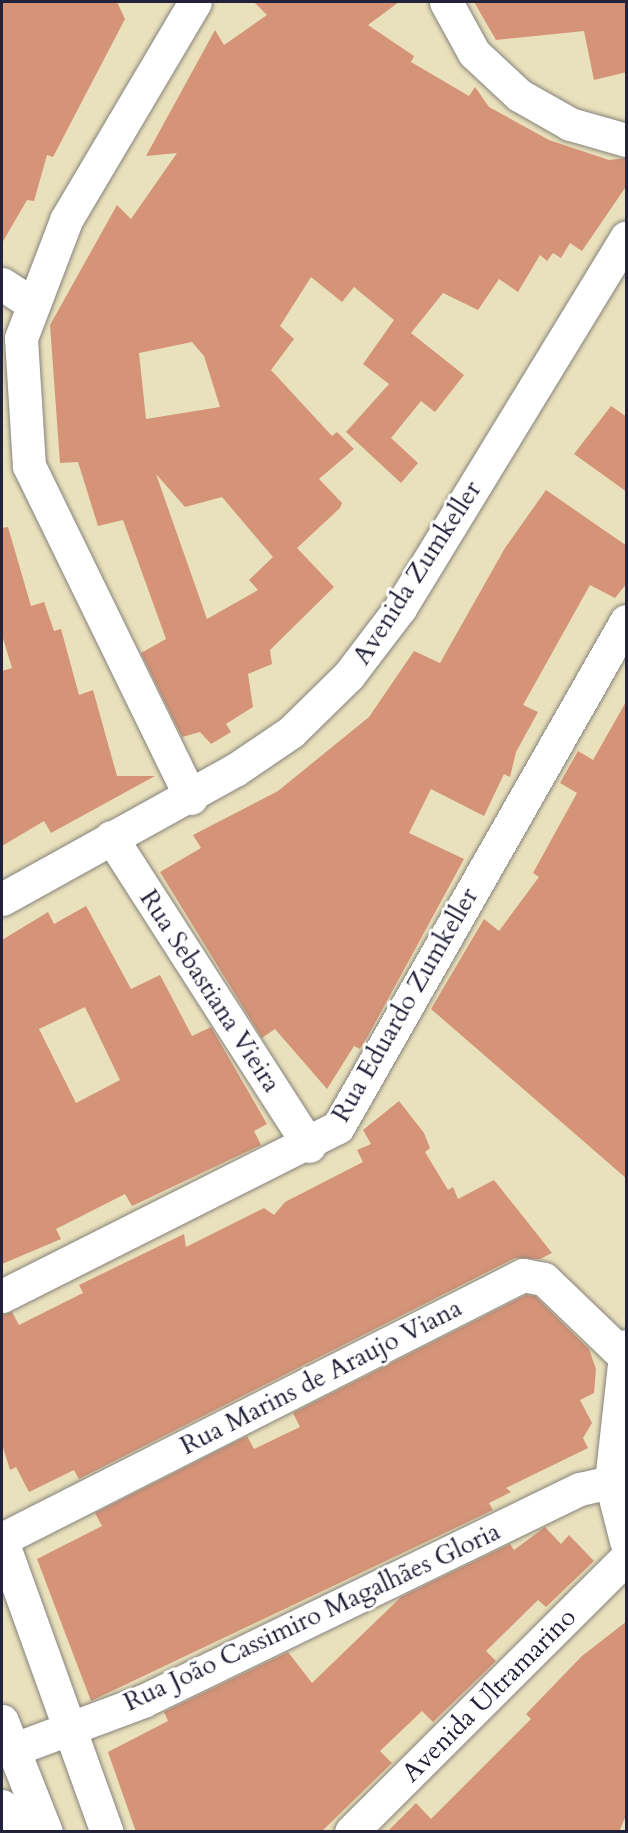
<!DOCTYPE html>
<meta charset="utf-8">
<style>
body{margin:0}
#map{position:relative;width:628px;height:1833px;overflow:hidden;background:#e9e1bc;font-family:Cardo,serif}
div>[style]{position:absolute}
[style*='--x']{left:calc(var(--x)*1px);top:calc(var(--y)*1px);width:calc(var(--w)*1px);rotate:calc(var(--a)*1deg)}
.building>*{inset:0;background:#d59378}
.roads{filter:drop-shadow(0 0 2px #86827c) drop-shadow(0 0 2px #86827c)}
.minor>*{height:33px;margin:-16.5px;padding:0 16.5px;transform-origin:16.5px;border-radius:16.5px;background:#fff}
.major>*{height:33px;margin:-16.5px;padding:0 16.5px;transform-origin:16.5px;border-radius:16.5px;background:#fff}
span{translate:-50% -50%;white-space:nowrap;text-align:center;line-height:1.15;-webkit-text-stroke:6px #fff;paint-order:stroke}
.street-label{font-size:26px;color:#22223b}
.frame{position:absolute;inset:0;border:3px solid #22223b;pointer-events:none}
</style>
<div id="map">
<div class="building">
<div style="clip-path:polygon(2px 2px,117px 2px,125px 19px,53px 157px,47px 155px,34px 201px,27px 200px,2px 243px)"></div>
<div style="clip-path:polygon(evenodd,254px 2px,399px 2px,368px 25px,414px 56px,411px 62px,469px 96px,475px 87px,489px 107px,549px 140px,609px 160px,627px 158px,627px 185px,582px 251px,570px 243px,561px 258px,553px 253px,547px 261px,540px 255px,518px 292px,499px 279px,478px 310px,443px 293px,411px 333px,464px 375px,435px 412px,421px 401px,391px 438px,418px 463px,401px 483px,346px 432px,389px 384px,363px 364px,394px 320px,354px 287px,342px 302px,311px 277px,280px 326px,294px 339px,271px 370px,332px 436px,337px 432px,354px 449px,319px 479px,342px 503px,340px 508px,297px 548px,334px 587px,270px 650px,272px 664px,248px 674px,253px 707px,226px 724px,231px 732px,211px 744px,200px 732px,182px 737px,141px 653px,166px 639px,123px 520px,98px 526px,78px 462px,60px 463px,50px 325px,117px 205px,131px 219px,177px 153px,146px 156px,215px 30px,224px 45px,267px 15px,254px 2px,192px 342px,204px 356px,220px 407px,146px 419px,139px 353px,192px 342px,254px 2px,156px 474px,185px 507px,222px 497px,273px 557px,249px 580px,258px 590px,207px 619px,156px 474px)"></div>
<div style="clip-path:polygon(474px 2px,627px 2px,627px 72px,594px 80px,584px 31px,496px 40px)"></div>
<div style="clip-path:polygon(611px 406px,627px 417px,627px 492px,574px 454px)"></div>
<div style="clip-path:polygon(546px 490px,627px 546px,627px 583px,615px 598px,590px 585px,523px 705px,538px 712px,516px 752px,510px 777px,504px 774px,484px 816px,431px 789px,409px 833px,464px 859px,369px 1034px,360px 1049px,354px 1046px,327px 1089px,275px 1029px,262px 1038px,160px 872px,201px 848px,193px 835px,278px 791px,369px 717px,414px 651px,440px 663px,505px 548px)"></div>
<div style="clip-path:polygon(8px 527px,31px 606px,44px 602px,54px 631px,61px 629px,79px 695px,93px 690px,117px 776px,155px 776px,51px 833px,44px 821px,2px 846px,2px 671px,12px 668px,2px 635px,2px 528px)"></div>
<div style="clip-path:polygon(627px 700px,627px 1179px,431px 1009px,484px 919px,499px 931px,539px 877px,533px 873px,577px 793px,560px 783px,578px 751px,593px 760px)"></div>
<div style="clip-path:polygon(evenodd,86px 906px,131px 989px,160px 975px,192px 1036px,211px 1027px,267px 1124px,254px 1131px,261px 1145px,132px 1206px,125px 1194px,56px 1229px,61px 1239px,2px 1264px,2px 940px,48px 912px,54px 924px,86px 906px,85px 1007px,120px 1080px,76px 1103px,39px 1029px,85px 1007px)"></div>
<div style="clip-path:polygon(399px 1101px,424px 1133px,430px 1148px,425px 1152px,448px 1190px,453px 1187px,458px 1199px,494px 1180px,552px 1253px,540px 1259px,515px 1258px,79px 1479px,74px 1470px,29px 1492px,16px 1467px,10px 1470px,2px 1444px,2px 1315px,12px 1312px,19px 1325px,83px 1293px,79px 1285px,184px 1234px,186px 1247px,264px 1208px,274px 1215px,285px 1202px,363px 1162px,357px 1150px,371px 1144px,363px 1130px)"></div>
<div style="clip-path:polygon(526px 1295px,535px 1296px,589px 1349px,596px 1369px,594px 1393px,580px 1400px,592px 1423px,583px 1438px,588px 1448px,506px 1488px,511px 1492px,489px 1503px,493px 1510px,91px 1701px,37px 1559px,102px 1526px,95px 1513px,247px 1436px,254px 1449px,300px 1427px,293px 1413px)"></div>
<div style="clip-path:polygon(545px 1527px,561px 1544px,569px 1535px,594px 1561px,546px 1607px,538px 1600px,486px 1651px,496px 1661px,433px 1722px,422px 1711px,380px 1751px,392px 1763px,321px 1832px,136px 1832px,108px 1752px,168px 1721px,164px 1712px,288px 1652px,312px 1683px,401px 1597px,510px 1544px,514px 1550px)"></div>
<div style="clip-path:polygon(627px 1621px,627px 1813px,619px 1832px,387px 1832px,416px 1803px,431px 1819px,531px 1719px,526px 1714px,582px 1656px)"></div>
</div>
<div class="roads">
<div class="minor">
<div style="--x:446;--y:2;--w:58;--a:61.2"></div>
<div style="--x:474;--y:53;--w:62;--a:43"></div>
<div style="--x:519;--y:95;--w:59;--a:29.6"></div>
<div style="--x:570;--y:124;--w:58;--a:15.9"></div>
<div style="--x:2;--y:284;--w:37;--a:33"></div>
<div style="--x:191;--y:798;--w:369;--a:-116"></div>
<div style="--x:29;--y:466;--w:128;--a:-93.6"></div>
<div style="--x:21;--y:338;--w:126;--a:-69.1"></div>
<div style="--x:66;--y:220;--w:253;--a:-59.4"></div>
<div style="--x:111;--y:837;--w:367;--a:57.3"></div>
<div style="--x:2;--y:1296;--w:376;--a:-26.7"></div>
<div style="--x:338;--y:1127;--w:582;--a:-60.35"></div>
<div style="--x:626;--y:1346;--w:137;--a:96.3"></div>
<div style="--x:611;--y:1482;--w:61;--a:75.7"></div>
<div style="--x:2;--y:1539;--w:584;--a:-26.87"></div>
<div style="--x:523;--y:1275;--w:21;--a:11"></div>
<div style="--x:544;--y:1279;--w:111;--a:43.9"></div>
<div style="--x:12;--y:1750;--w:140;--a:-20.5"></div>
<div style="--x:143;--y:1701;--w:486;--a:-25.9"></div>
<div style="--x:580;--y:1489;--w:32;--a:-13"></div>
<div style="--x:2;--y:1806;--w:28;--a:69"></div>
<div style="--x:351;--y:1832;--w:388;--a:-44.9"></div>
</div>
<div class="major">
<div style="--x:2;--y:899;--w:266;--a:-29"></div>
<div style="--x:235;--y:770;--w:68;--a:-34.2"></div>
<div style="--x:291;--y:732;--w:81;--a:-44.5"></div>
<div style="--x:349;--y:675;--w:84;--a:-52.7"></div>
<div style="--x:400;--y:608;--w:434;--a:-58.6"></div>
<div style="--x:2;--y:1541;--w:309;--a:70.2"></div>
<div style="--x:2;--y:1721;--w:119;--a:68.4"></div>
</div>
</div>
<div class="street-label">
<span style="left:417px;top:573px;rotate:-57deg">Avenida Zumkeller</span>
<span style="left:210px;top:991px;rotate:57deg">Rua Sebastiana Vieira</span>
<span style="left:405px;top:1005px;rotate:-60deg">Rua Eduardo Zumkeller</span>
<span style="left:321px;top:1377px;rotate:-27deg">Rua Marins de Araujo Viana</span>
<span style="left:312px;top:1617px;rotate:-25deg">Rua João Cassimiro Magalhães Gloria</span>
<span style="left:489px;top:1695px;rotate:-45deg">Avenida Ultramarino</span>
</div>
<div class="frame"></div>
</div>
